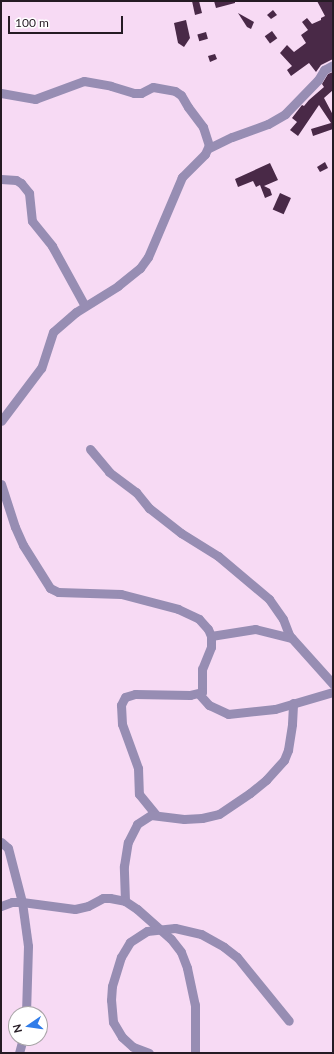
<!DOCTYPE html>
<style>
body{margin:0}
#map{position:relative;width:334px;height:1054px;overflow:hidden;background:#f7daf4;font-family:Lato,sans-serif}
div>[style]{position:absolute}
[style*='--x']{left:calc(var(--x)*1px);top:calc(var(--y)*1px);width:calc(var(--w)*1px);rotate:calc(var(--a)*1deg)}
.building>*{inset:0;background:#492947;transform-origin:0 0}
.street>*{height:9px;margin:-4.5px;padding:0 4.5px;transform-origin:4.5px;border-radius:4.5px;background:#978db3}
span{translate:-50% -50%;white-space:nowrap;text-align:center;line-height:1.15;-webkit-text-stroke:4px #fff;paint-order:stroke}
.frame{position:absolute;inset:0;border:2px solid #251b24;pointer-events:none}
.north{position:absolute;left:8px;top:1006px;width:40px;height:40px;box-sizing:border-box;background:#fff;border:1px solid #a8a4a7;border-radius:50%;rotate:257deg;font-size:11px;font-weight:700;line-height:16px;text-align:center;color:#251b24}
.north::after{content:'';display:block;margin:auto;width:14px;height:18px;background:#307ce9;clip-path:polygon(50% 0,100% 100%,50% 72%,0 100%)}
.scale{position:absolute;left:8px;top:16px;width:115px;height:18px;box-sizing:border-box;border:2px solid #251b24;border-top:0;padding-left:5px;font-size:12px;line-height:14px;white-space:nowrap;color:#251b24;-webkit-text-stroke:3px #fff;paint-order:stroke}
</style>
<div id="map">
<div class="building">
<div style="clip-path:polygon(192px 1px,199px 1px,202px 13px,195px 15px)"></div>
<div style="clip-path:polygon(214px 1px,235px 1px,235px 3px,216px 8px)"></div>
<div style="clip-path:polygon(317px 1px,333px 1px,333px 59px,321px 65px,316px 72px,309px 63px,291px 76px,287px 70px,292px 66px,280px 53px,287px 45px,294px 52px,306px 43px,301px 35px,308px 30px,302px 22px,307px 18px,312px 24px,321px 20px,321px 18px,325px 16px)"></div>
<div style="clip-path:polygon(273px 10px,277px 15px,271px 19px,267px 15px)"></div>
<div style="clip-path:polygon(238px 13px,254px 22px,251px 29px,247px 27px)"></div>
<div style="clip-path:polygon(186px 20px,190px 38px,184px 47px,178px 43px,174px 23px)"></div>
<div style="left:272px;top:31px;width:9px;height:9px;rotate:54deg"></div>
<div style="left:206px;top:32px;width:7px;height:9px;rotate:74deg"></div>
<div style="clip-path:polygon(215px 54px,217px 59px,210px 62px,208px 56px)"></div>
<div style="clip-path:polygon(333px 72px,333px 90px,324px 98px,333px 115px,333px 129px,313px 136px,311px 129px,331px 123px,319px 105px,298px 136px,290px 130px,297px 122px,292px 118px,302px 105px,304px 106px,309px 100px,324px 87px,322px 84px,328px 74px)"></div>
<div style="clip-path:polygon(325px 162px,328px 168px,320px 172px,317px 167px)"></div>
<div style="clip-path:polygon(270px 163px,278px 180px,264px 186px,270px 189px,272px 195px,265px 198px,260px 185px,256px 187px,253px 181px,238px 187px,235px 179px)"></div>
<div style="left:280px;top:193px;width:12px;height:18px;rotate:24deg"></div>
</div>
<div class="street">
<div style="--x:1;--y:93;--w:35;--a:10"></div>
<div style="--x:35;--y:99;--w:52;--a:-20.2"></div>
<div style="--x:84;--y:81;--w:27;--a:10"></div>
<div style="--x:111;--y:86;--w:24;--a:17"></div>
<div style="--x:134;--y:93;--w:7;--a:0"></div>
<div style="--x:141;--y:93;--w:13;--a:-27"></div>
<div style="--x:153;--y:87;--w:22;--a:10"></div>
<div style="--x:175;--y:91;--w:7;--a:34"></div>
<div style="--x:181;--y:95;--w:14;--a:60"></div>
<div style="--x:188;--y:107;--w:25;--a:53"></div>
<div style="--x:203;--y:127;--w:19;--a:72"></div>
<div style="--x:209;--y:145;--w:10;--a:114"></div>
<div style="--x:205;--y:154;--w:33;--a:135"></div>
<div style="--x:182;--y:177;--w:87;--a:113"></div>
<div style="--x:148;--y:257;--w:14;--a:126"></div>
<div style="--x:140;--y:268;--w:28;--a:141"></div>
<div style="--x:118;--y:286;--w:49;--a:148.2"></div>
<div style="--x:76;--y:312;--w:30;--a:139"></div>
<div style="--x:53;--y:332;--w:38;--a:108"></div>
<div style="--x:41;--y:368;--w:66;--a:127"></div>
<div style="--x:209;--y:148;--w:25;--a:-26"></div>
<div style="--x:232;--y:137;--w:38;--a:-20"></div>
<div style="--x:268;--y:124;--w:20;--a:-30"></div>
<div style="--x:285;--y:114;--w:47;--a:-45.9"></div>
<div style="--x:318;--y:80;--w:12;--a:-59"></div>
<div style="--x:324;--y:70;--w:10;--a:-29"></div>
<div style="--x:1;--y:179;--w:15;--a:4"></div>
<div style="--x:16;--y:180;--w:6;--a:31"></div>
<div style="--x:21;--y:183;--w:13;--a:51"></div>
<div style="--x:29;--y:193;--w:28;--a:84"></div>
<div style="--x:32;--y:221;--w:32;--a:51"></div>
<div style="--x:52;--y:246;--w:68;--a:61.2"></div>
<div style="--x:90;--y:449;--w:30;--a:50"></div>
<div style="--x:109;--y:472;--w:34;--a:37"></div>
<div style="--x:136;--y:492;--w:21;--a:51"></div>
<div style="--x:149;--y:508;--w:41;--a:38"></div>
<div style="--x:181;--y:533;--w:44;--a:31.9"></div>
<div style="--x:218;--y:556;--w:67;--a:40.1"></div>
<div style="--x:269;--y:599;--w:24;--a:55"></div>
<div style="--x:283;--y:619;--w:17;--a:69"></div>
<div style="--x:289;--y:635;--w:66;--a:48.1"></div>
<div style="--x:1;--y:484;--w:45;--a:72"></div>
<div style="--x:15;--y:527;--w:20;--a:66"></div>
<div style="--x:23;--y:545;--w:51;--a:57.9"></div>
<div style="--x:50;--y:588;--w:9;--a:27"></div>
<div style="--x:58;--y:592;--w:63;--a:1.8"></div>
<div style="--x:121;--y:594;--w:59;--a:14.7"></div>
<div style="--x:178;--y:609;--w:23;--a:25"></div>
<div style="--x:199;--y:619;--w:13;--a:48"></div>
<div style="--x:208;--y:629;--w:8;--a:67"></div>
<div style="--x:211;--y:636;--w:11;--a:90"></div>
<div style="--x:211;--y:647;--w:24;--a:112"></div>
<div style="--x:202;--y:669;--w:23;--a:90"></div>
<div style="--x:202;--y:692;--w:12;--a:166"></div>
<div style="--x:190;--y:695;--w:55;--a:-179"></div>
<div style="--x:135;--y:694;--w:10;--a:163"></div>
<div style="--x:125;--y:697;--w:9;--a:117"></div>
<div style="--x:121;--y:705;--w:19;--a:87"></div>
<div style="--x:122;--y:724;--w:47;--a:70"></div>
<div style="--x:138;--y:768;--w:26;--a:88"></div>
<div style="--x:139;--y:794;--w:26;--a:51"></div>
<div style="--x:211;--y:636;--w:45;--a:-9"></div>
<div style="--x:255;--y:629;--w:38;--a:14"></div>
<div style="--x:199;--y:694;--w:15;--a:48"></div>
<div style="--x:209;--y:705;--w:21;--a:25"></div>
<div style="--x:228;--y:714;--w:47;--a:-6.1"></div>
<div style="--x:275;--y:709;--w:60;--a:-16.3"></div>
<div style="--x:1;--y:842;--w:9;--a:41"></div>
<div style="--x:8;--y:848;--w:56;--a:75.5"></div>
<div style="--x:22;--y:902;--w:44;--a:82.2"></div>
<div style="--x:28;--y:946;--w:68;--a:91.7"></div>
<div style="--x:125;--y:901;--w:35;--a:-92"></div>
<div style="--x:124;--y:866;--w:24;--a:-81"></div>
<div style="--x:128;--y:842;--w:20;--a:-63"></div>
<div style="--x:137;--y:824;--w:17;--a:-33"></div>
<div style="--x:151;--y:815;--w:33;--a:7"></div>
<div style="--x:184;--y:819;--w:18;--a:-3"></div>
<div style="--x:202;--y:818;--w:17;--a:-13"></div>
<div style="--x:219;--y:814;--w:37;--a:-34"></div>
<div style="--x:250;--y:793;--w:21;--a:-39"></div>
<div style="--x:266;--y:780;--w:27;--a:-48"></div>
<div style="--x:284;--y:760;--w:11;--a:-68"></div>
<div style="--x:288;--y:750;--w:26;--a:-81"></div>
<div style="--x:292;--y:724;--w:21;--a:-87"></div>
<div style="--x:1;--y:906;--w:12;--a:-20"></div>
<div style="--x:12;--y:902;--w:10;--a:0"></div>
<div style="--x:22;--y:902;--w:53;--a:7.5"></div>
<div style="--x:75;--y:909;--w:13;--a:-13"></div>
<div style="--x:88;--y:906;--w:17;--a:-28"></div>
<div style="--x:103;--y:898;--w:7;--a:0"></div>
<div style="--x:110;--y:898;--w:15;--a:11"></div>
<div style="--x:125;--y:901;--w:14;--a:34"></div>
<div style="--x:137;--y:909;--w:45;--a:41.4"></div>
<div style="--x:171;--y:939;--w:16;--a:52"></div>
<div style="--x:181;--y:952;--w:17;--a:69"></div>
<div style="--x:187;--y:968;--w:38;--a:78"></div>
<div style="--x:195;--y:1005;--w:48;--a:90"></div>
<div style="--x:19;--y:1053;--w:16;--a:-75"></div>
<div style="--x:149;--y:1053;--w:17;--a:-159"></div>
<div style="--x:133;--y:1047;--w:15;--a:-138"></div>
<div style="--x:122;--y:1037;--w:17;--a:-121"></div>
<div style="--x:113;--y:1022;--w:22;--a:-95"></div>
<div style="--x:111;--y:1000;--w:14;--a:-86"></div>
<div style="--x:112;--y:986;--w:30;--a:-73"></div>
<div style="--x:121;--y:957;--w:17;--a:-59"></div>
<div style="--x:130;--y:942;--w:20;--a:-33"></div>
<div style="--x:147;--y:931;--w:28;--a:-6"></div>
<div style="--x:175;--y:928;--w:27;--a:13"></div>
<div style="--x:201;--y:934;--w:26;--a:29"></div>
<div style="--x:224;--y:947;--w:16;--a:38"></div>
<div style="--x:237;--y:957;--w:82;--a:50.9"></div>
</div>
<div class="frame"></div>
<div class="north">N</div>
<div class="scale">100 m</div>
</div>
